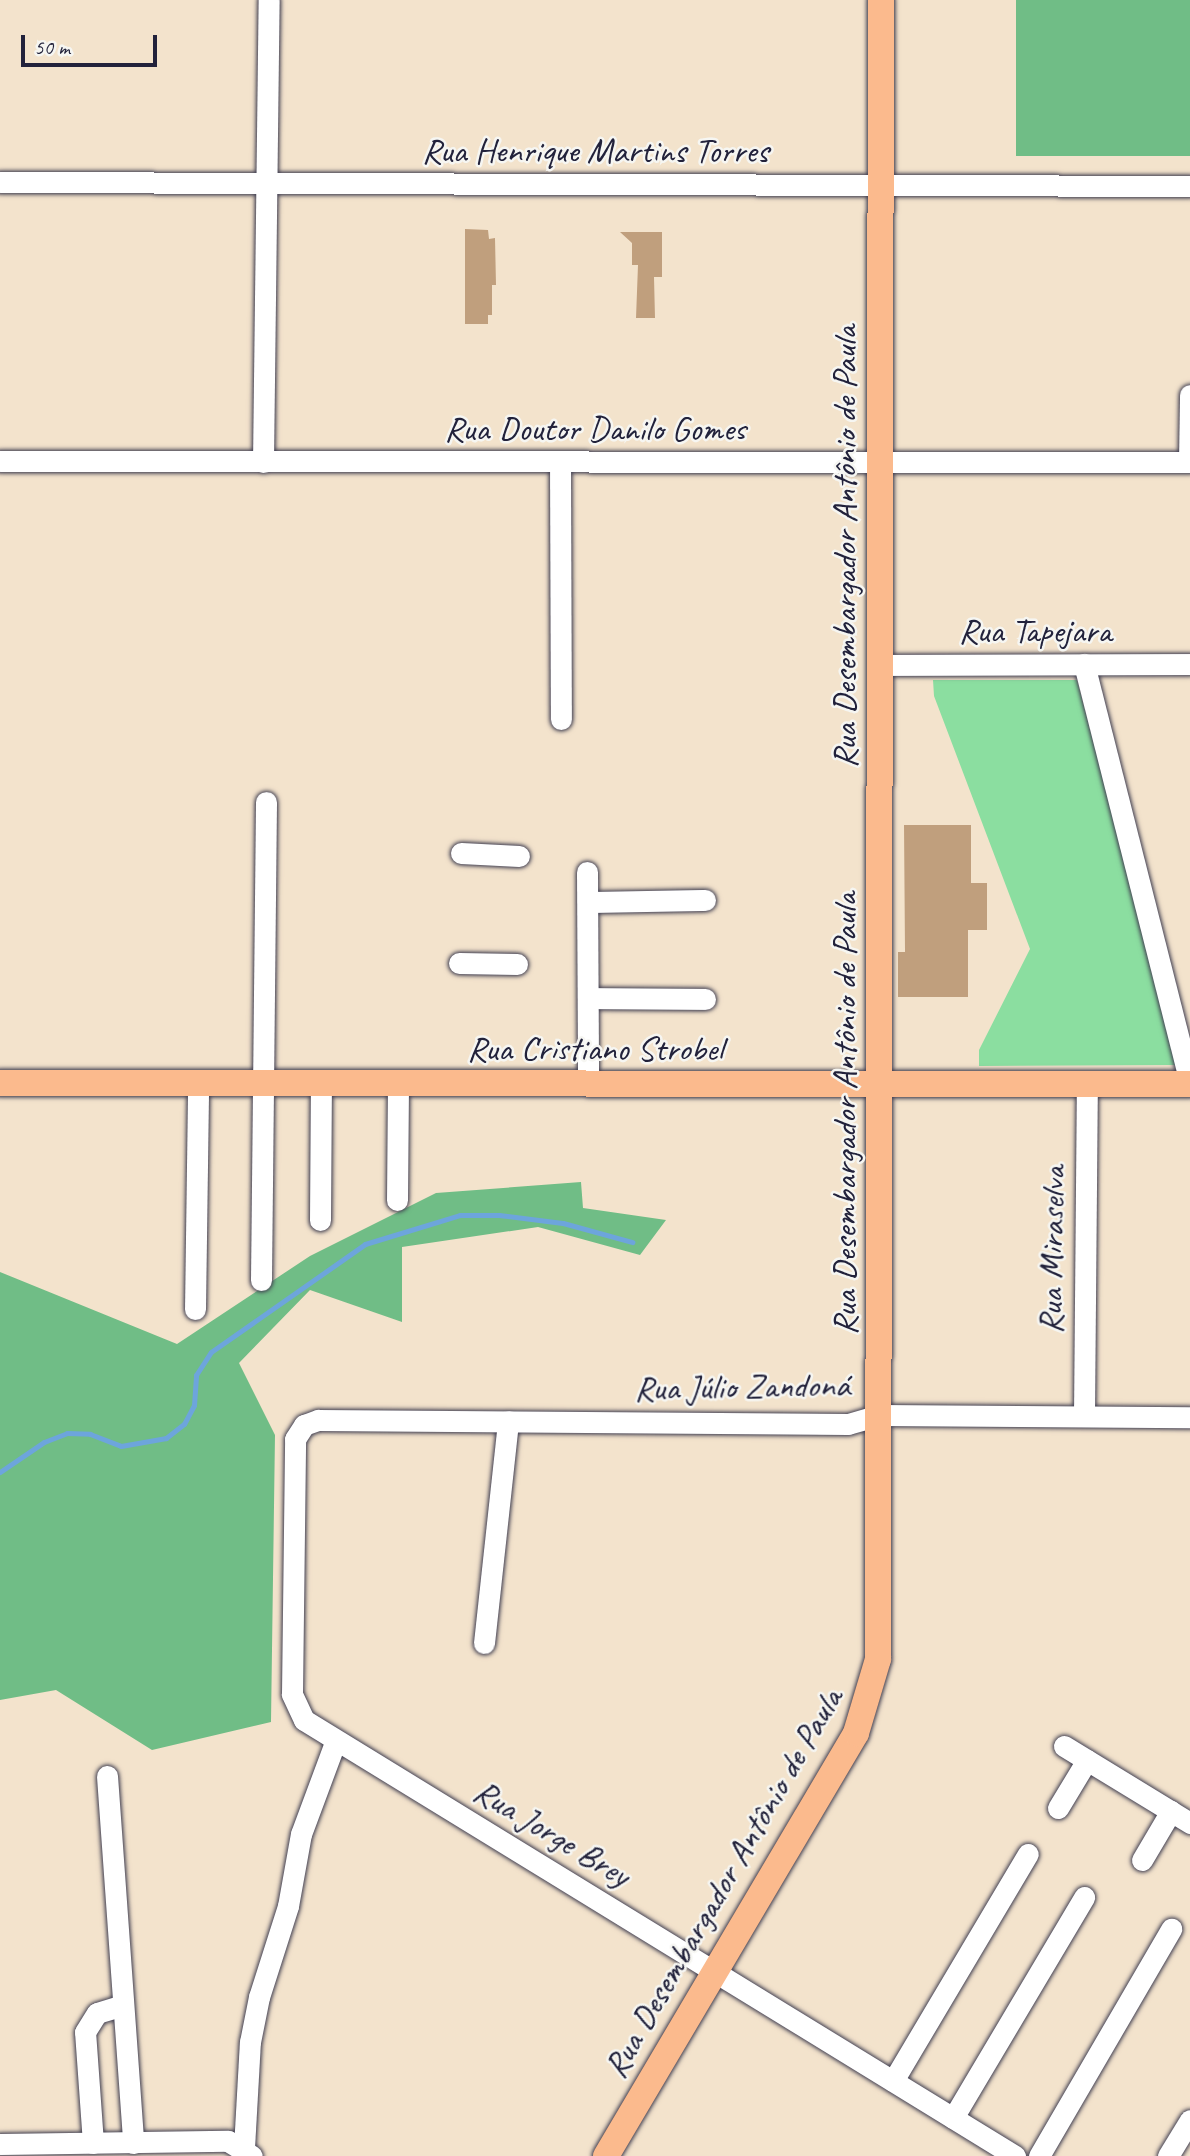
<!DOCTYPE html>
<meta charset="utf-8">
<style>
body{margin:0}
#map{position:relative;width:1190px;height:2156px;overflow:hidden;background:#f3e3cc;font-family:Caveat,sans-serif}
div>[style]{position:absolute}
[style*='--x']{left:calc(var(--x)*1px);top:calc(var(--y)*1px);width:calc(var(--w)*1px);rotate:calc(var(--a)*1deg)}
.green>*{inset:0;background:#8bdea0}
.forest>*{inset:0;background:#70bd86;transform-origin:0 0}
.stream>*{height:5px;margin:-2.5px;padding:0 2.5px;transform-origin:2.5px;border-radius:2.5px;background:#6da5dc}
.building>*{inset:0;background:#c09f7d}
.roads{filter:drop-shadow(0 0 2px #413f51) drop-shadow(0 0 2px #413f51)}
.minor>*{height:21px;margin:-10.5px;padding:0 10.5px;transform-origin:10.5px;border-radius:10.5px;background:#fff}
.major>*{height:26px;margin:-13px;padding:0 13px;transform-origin:13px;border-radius:13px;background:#fbba8d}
span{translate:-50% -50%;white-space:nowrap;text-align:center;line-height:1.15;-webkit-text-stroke:5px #f6f6f2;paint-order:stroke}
.street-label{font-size:35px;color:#22223b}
.scale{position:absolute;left:21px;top:35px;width:136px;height:32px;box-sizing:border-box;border:4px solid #22223b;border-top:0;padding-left:9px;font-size:21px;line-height:24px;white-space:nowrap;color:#22223b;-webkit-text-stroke:5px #f6f6f2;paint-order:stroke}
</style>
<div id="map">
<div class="green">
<div style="clip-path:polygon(933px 680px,1077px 680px,1179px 1065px,979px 1066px,979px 1050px,1030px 949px,934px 696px)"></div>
</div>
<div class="forest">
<div style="left:1016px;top:0;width:174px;height:156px"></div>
<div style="clip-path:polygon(581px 1182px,583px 1208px,666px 1220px,640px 1255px,538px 1227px,402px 1247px,402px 1322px,310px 1290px,239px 1363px,275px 1435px,271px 1722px,152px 1750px,56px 1690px,0 1700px,0 1272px,177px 1344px,310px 1256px,436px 1193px)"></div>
</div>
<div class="stream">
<div style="--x:0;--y:1472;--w:53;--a:-34.3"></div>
<div style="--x:44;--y:1442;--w:25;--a:-21"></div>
<div style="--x:67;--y:1433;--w:23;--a:2"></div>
<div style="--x:90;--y:1434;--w:33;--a:21"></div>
<div style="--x:121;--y:1446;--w:46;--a:-10.1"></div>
<div style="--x:166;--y:1438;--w:23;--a:-38"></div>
<div style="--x:184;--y:1424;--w:21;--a:-62"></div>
<div style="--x:194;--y:1405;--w:30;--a:-86"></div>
<div style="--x:196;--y:1375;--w:27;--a:-57"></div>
<div style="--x:211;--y:1352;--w:188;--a:-35"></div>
<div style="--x:365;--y:1244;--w:99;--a:-17"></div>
<div style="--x:460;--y:1215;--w:39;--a:0"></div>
<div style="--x:499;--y:1215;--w:64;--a:7.1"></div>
<div style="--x:563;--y:1223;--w:72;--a:15.4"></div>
</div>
<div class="building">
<div style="clip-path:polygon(465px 229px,488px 230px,489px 239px,495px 238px,496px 285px,492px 285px,492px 315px,488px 315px,488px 324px,465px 324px)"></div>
<div style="clip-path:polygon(620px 232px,662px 232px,662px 277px,654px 277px,655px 318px,636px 318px,638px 265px,632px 265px,632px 243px)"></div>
<div style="clip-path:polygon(904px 825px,971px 825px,971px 883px,987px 883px,987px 930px,968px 930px,968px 997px,898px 997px,898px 952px,905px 952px)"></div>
</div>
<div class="roads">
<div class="minor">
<div style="--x:0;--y:182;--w:1190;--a:0.19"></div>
<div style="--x:0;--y:461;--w:1190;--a:0.05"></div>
<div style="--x:560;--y:461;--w:258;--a:89.8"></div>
<div style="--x:263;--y:462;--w:462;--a:-89.3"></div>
<div style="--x:1189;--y:462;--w:67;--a:-89.1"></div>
<div style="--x:1084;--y:664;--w:431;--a:75.8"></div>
<div style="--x:880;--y:665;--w:310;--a:-0.2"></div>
<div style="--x:461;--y:853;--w:58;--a:3"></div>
<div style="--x:587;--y:872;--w:212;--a:89.7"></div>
<div style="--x:588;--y:902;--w:117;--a:-1"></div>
<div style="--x:459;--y:963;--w:58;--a:1"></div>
<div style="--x:588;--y:998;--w:117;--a:0.5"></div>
<div style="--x:397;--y:1200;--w:116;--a:-89.5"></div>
<div style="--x:320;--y:1220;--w:136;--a:-89.6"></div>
<div style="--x:261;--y:1280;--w:478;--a:-89.4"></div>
<div style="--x:195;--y:1309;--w:225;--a:-89.2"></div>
<div style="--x:1084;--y:1416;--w:332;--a:-89.5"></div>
<div style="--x:484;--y:1643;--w:223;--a:-83.8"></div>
<div style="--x:1064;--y:1746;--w:148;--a:31.4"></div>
<div style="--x:107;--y:1776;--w:368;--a:85.9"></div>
<div style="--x:1058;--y:1808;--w:56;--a:-58.9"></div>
<div style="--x:1142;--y:1860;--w:57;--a:-59.4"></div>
<div style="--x:893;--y:2081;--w:264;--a:-59.3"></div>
<div style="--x:953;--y:2118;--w:257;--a:-59.3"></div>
<div style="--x:93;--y:2143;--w:111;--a:-94.1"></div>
<div style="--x:85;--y:2032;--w:22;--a:-58"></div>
<div style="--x:97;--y:2013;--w:27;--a:-17"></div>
<div style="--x:0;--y:2144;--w:228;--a:-0.8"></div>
<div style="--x:228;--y:2141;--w:28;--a:32"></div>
<div style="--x:244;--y:2148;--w:106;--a:-86.8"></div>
<div style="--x:250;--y:2042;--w:46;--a:-78.7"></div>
<div style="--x:259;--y:1997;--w:96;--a:-72.3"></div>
<div style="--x:288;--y:1906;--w:73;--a:-79.8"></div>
<div style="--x:301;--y:1834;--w:100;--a:-69.6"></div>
<div style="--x:1015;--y:2156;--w:834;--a:-148.48"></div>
<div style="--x:304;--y:1720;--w:29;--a:-115"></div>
<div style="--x:292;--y:1694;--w:255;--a:-89.3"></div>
<div style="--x:295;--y:1439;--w:17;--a:-57"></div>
<div style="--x:304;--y:1425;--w:15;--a:-20"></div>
<div style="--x:318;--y:1420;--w:530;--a:0.43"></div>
<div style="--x:848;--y:1424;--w:33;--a:-16"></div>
<div style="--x:880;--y:1415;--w:310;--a:0.4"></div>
<div style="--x:1039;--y:2156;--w:263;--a:-59.8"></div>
<div style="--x:1168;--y:2156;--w:42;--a:-58.6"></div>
</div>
<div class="major">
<div style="--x:0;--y:1083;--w:1190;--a:0.05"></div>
<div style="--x:606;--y:2156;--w:491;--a:-59.4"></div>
<div style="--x:856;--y:1733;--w:77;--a:-73.4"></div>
<div style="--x:878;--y:1659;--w:1659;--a:-89.9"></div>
</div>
</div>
<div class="street-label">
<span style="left:595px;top:151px">Rua Henrique Martins Torres</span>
<span style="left:595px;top:429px">Rua Doutor Danilo Gomes</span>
<span style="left:845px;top:547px;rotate:-90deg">Rua Desembargador Antônio de Paula</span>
<span style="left:1035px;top:631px">Rua Tapejara</span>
<span style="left:595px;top:1049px">Rua Cristiano Strobel</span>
<span style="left:845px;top:1114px;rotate:-90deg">Rua Desembargador Antônio de Paula</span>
<span style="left:1052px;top:1250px;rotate:-89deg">Rua Miraselva</span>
<span style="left:742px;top:1387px;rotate:-1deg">Rua Júlio Zandoná</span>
<span style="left:552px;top:1833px;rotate:31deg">Rua Jorge Brey</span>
<span style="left:723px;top:1883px;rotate:-60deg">Rua Desembargador Antônio de Paula</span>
</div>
<div class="scale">50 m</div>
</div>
